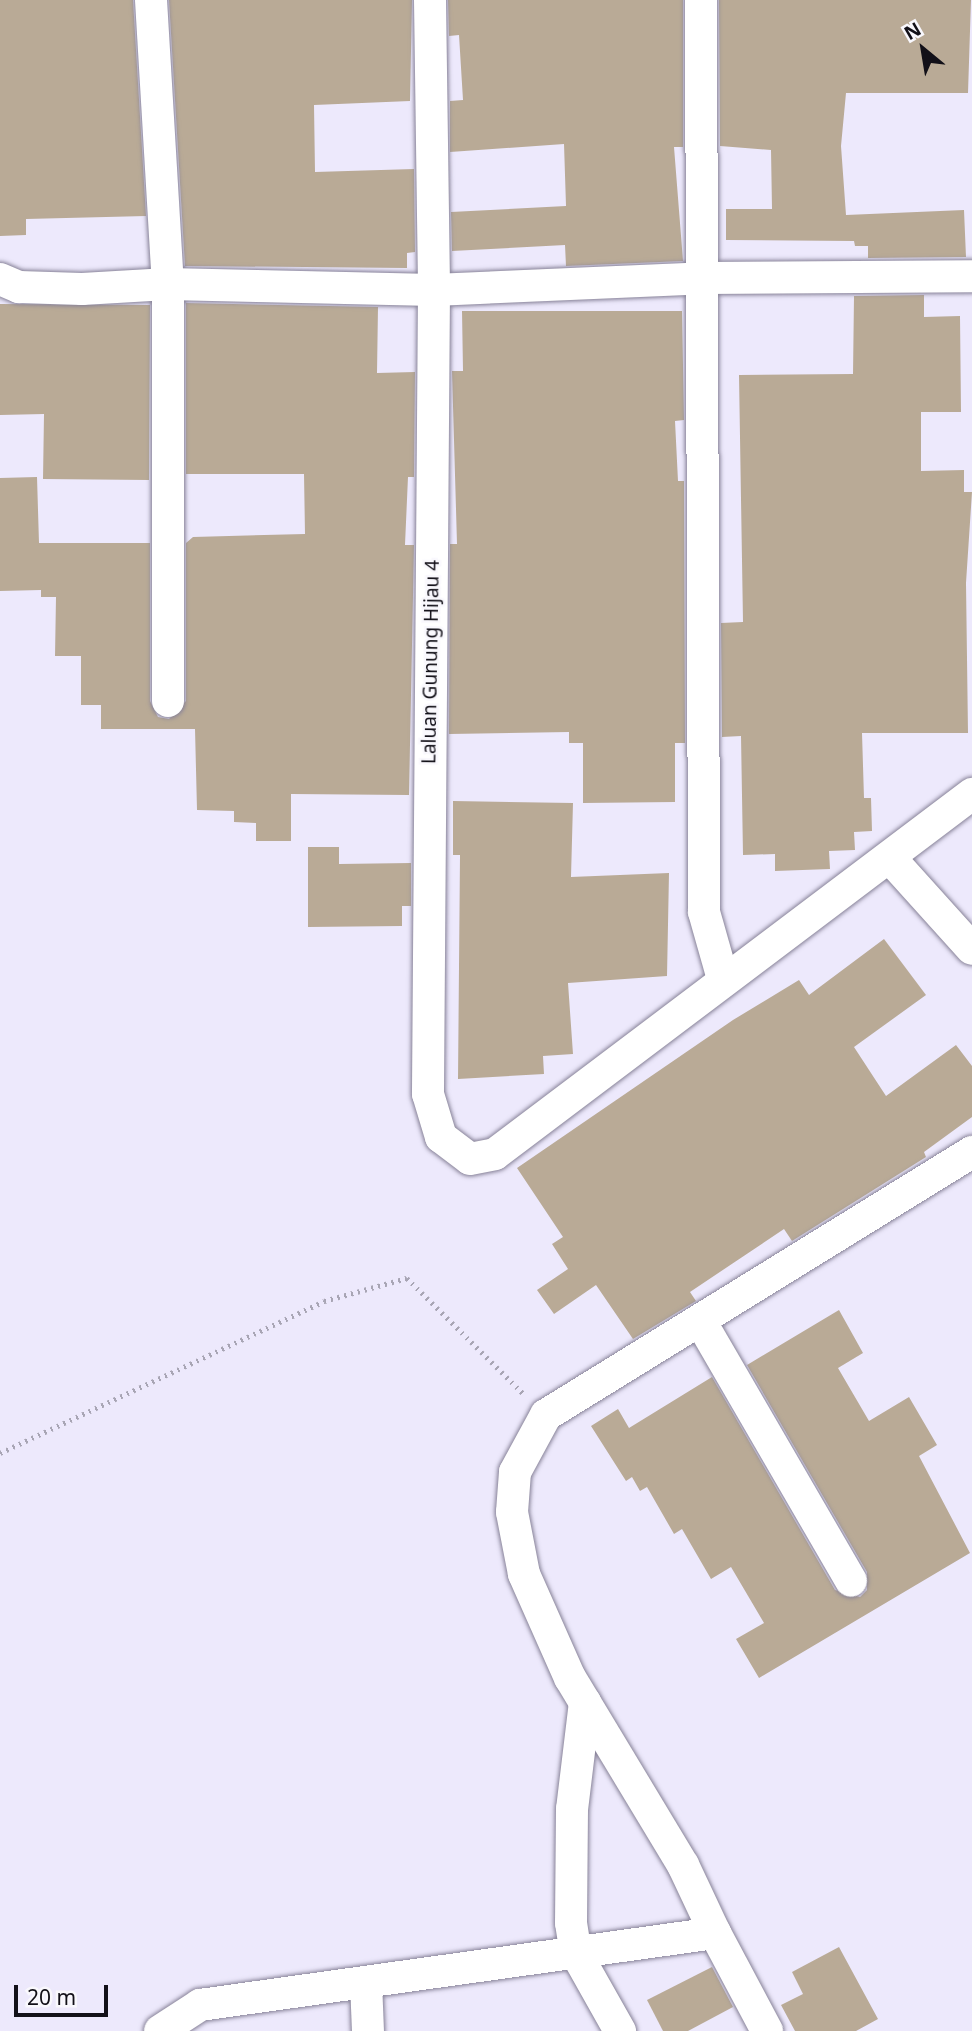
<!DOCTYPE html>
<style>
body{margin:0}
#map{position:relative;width:972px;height:2031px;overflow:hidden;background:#ede9fc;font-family:"Noto Sans",sans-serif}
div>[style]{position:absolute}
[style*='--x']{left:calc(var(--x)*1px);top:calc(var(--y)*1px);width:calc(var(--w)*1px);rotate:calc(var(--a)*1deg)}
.building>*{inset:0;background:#b9aa96}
.path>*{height:4.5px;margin-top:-2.25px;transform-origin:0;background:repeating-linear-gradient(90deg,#a8a5b4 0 2px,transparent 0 7px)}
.roads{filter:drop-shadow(0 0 2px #878298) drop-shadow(0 0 2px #878298)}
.minor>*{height:32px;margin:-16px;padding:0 16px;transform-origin:16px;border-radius:16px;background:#fff}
span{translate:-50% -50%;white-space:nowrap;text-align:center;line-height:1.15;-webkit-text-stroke:5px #f9f8fd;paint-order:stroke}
.street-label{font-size:19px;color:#121018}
.north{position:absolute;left:888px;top:14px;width:70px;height:70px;-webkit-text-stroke:5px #f9f8fd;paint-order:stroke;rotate:330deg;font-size:19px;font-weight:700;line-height:28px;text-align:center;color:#121018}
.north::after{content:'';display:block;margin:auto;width:24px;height:32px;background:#121018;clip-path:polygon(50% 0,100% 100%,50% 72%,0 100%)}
.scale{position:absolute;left:14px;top:1985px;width:94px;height:32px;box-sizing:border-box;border:4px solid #121018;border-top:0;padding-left:9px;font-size:21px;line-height:24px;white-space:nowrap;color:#121018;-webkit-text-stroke:5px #f9f8fd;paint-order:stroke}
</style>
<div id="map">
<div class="building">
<div style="clip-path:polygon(0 0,133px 0,146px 216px,26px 219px,26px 235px,0 236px)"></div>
<div style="clip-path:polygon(169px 0,412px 0,410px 101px,314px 105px,315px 172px,414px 169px,415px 252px,407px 253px,407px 268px,185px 266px)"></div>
<div style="clip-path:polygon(448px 0,683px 0,683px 147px,674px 147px,683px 261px,566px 266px,565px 245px,452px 251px,451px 212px,566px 206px,564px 144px,450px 152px,450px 101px,463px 100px,459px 35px,449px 36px)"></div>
<div style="clip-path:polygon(719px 0,971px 0,968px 93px,846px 93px,841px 146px,846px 215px,964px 210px,966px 257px,868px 258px,868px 246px,855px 246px,854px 241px,726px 240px,726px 209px,772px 209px,771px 150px,720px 146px)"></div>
<div style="clip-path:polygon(924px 295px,924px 317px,960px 316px,961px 412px,921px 412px,921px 471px,964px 470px,964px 492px,972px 492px,966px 583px,968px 733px,862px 733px,864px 798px,871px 798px,872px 831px,854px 832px,855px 850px,829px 851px,830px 869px,775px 871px,775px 854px,743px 855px,741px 736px,722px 737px,721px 623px,743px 622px,739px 375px,853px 374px,854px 296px)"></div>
<div style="clip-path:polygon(186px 303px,378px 307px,377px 373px,415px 372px,414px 477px,408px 477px,405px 545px,414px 545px,409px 795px,291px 794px,291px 841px,256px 841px,256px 823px,234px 822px,234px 811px,197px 810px,195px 729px,101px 729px,101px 705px,81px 705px,81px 656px,55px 656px,56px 597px,41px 597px,41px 590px,0 591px,0 478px,37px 477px,39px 543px,150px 543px,150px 701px,158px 717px,169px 719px,186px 701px,186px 543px,193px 537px,305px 534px,304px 474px,186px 474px)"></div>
<div style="clip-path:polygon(0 304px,150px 305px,149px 480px,43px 479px,44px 414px,0 415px)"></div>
<div style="clip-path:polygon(462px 311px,682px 311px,684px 420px,675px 421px,678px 481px,684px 481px,685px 743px,675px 743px,675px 802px,583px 803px,583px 743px,569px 743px,569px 732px,449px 734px,450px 544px,457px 544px,452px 371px,463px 371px)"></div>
<div style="clip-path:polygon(453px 801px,573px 803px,571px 877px,669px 873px,667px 976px,568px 983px,573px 1054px,543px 1056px,544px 1074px,458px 1079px,460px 855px,453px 855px)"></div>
<div style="clip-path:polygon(308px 847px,339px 847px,339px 864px,411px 863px,411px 906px,402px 906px,402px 926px,308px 927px)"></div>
<div style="clip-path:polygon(884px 939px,926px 995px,854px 1047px,886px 1096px,956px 1045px,972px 1066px,972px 1117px,924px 1152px,926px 1157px,792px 1241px,784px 1229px,690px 1292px,696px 1301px,633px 1339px,596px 1285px,554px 1314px,537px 1290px,568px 1269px,552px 1244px,563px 1237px,517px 1168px,733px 1020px,799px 980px,809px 995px)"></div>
<div style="clip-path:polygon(839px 1310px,863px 1353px,838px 1368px,869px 1421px,909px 1397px,937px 1445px,919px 1456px,970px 1553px,759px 1678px,736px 1639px,764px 1623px,731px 1567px,711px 1579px,682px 1529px,674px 1534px,647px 1487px,640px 1491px,632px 1477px,626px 1481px,591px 1426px,618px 1409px,629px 1428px,712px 1377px,835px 1590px,860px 1597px,867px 1590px,867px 1572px,747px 1365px)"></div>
<div style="clip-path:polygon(839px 1947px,878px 2019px,856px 2031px,795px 2031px,781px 2005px,803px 1994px,792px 1972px)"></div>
<div style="clip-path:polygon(712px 1967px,733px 2007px,688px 2031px,663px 2031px,647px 2000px)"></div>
</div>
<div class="path">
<div style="--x:0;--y:1453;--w:358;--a:-25.1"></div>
<div style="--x:324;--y:1301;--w:86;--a:-15.5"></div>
<div style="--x:407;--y:1278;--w:166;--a:44.8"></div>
</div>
<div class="roads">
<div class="minor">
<div style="--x:151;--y:0;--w:285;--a:86.6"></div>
<div style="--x:168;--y:284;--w:417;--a:90"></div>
<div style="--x:430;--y:0;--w:290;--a:89.2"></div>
<div style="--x:434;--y:290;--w:804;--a:90.43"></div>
<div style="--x:428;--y:1094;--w:45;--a:73.2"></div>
<div style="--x:441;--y:1137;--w:36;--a:37"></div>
<div style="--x:470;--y:1159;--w:25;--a:-11"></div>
<div style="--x:495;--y:1154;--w:598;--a:-37.04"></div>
<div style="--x:701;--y:0;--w:912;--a:89.81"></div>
<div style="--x:704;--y:912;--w:70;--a:74.2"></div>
<div style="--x:0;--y:279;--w:21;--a:23"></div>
<div style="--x:19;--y:287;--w:63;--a:1.8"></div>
<div style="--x:82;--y:289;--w:86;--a:-3.3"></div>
<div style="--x:168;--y:284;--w:266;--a:1.3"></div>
<div style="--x:434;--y:290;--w:270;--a:-2.5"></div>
<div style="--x:704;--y:278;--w:268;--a:-0.4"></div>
<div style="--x:890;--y:858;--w:122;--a:48"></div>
<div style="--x:701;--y:1322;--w:299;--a:59.9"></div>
<div style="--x:585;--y:1702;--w:108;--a:96.9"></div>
<div style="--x:572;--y:1809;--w:114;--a:90.5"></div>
<div style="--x:571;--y:1923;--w:30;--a:81"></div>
<div style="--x:576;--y:1953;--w:90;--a:60.6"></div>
<div style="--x:715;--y:1933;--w:111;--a:62"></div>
<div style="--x:366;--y:1982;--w:49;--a:87.7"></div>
<div style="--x:160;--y:2031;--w:48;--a:-33"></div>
<div style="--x:200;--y:2005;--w:520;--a:-7.96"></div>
<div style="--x:715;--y:1933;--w:75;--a:-115.2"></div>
<div style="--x:683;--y:1865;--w:218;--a:-121.1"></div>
<div style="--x:570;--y:1678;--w:114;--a:-113.9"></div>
<div style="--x:524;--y:1574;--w:63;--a:-101"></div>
<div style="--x:512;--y:1512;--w:40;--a:-85.7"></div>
<div style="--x:515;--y:1472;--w:65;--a:-61.5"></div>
<div style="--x:546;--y:1415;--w:501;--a:-31.69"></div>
</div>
</div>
<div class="street-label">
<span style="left:431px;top:662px;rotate:-89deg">Laluan Gunung Hijau 4</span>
</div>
<div class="north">N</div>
<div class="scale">20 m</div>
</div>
